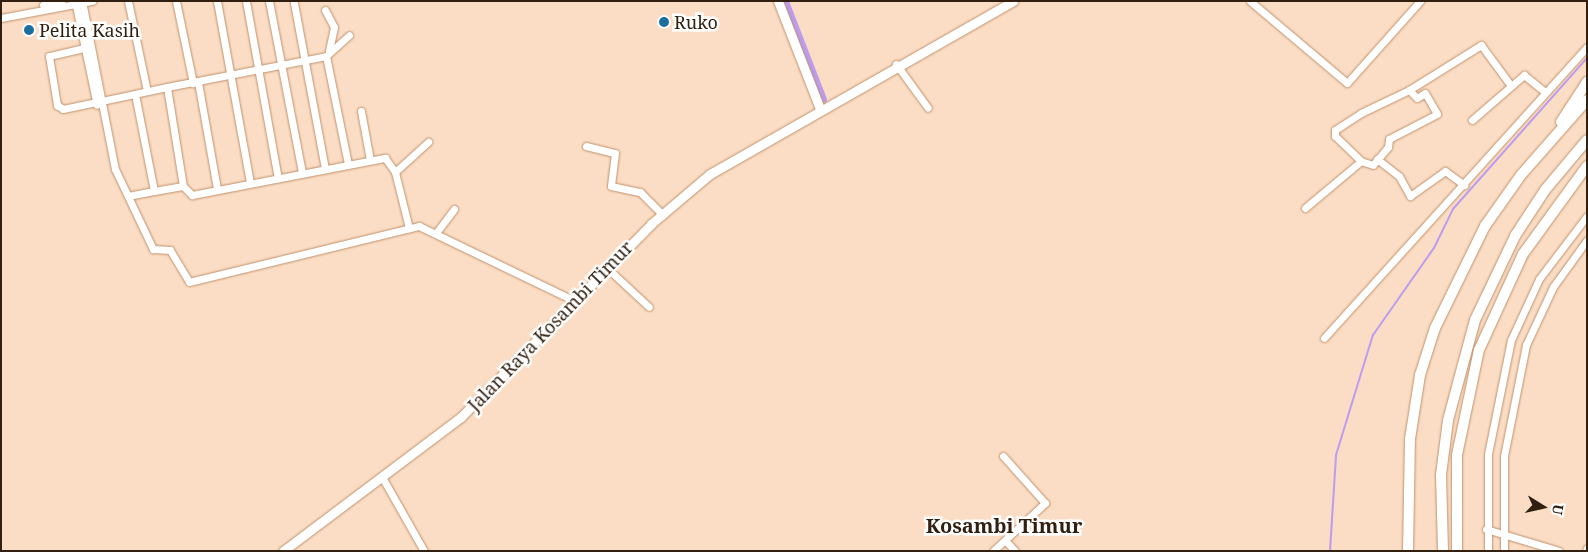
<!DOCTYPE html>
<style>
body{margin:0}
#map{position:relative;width:1588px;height:552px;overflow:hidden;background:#fbddc5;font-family:"Noto Serif",serif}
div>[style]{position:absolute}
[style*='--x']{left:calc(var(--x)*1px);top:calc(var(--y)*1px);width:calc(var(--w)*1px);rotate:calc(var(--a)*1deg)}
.stream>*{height:2px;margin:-1px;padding:0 1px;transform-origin:1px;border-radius:1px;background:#bb9cef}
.canal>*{height:7px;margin:-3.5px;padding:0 3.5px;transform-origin:3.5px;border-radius:3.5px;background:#bb9cef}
.roads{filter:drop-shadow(0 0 1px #c0926c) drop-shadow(0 0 1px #c0926c)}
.minor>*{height:7px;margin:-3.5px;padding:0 3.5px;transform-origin:3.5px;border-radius:3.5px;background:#fff}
.major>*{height:9px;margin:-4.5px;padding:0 4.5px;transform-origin:4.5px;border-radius:4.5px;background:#fff}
.highway>*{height:10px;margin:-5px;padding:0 5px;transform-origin:5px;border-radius:5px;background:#fff}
.dots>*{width:14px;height:14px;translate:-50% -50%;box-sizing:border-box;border:2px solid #fff;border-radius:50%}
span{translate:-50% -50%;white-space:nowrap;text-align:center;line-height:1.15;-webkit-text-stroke:5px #fff;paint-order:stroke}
.poi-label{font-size:18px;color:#311f10}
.left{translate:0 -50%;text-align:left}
.street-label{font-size:18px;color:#311f10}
.quarter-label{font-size:20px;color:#311f10;font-weight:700}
.frame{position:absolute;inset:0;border:2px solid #311f10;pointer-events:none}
.north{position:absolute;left:1518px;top:482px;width:50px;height:50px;-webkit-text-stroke:4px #fff;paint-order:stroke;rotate:100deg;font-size:14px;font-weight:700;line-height:20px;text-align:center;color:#311f10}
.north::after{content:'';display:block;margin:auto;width:18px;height:22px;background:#311f10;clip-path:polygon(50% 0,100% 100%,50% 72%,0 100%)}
</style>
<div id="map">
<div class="stream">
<div style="--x:1330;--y:551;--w:96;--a:-86.4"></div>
<div style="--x:1336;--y:455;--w:126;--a:-72.9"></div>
<div style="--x:1373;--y:335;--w:106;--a:-55"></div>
<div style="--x:1434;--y:248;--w:43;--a:-64"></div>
<div style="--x:1453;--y:209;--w:202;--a:-48.4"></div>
</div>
<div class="canal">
<div style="--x:785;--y:1;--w:105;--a:68.8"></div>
</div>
<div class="roads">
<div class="minor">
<div style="--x:75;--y:1;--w:106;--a:78.1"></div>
<div style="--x:82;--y:1;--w:171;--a:78.9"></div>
<div style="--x:115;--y:169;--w:89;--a:64.6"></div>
<div style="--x:153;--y:249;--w:17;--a:3"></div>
<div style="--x:170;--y:250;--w:37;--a:59"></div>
<div style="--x:189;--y:282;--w:237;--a:-13.7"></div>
<div style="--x:419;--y:226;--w:173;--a:25.7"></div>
<div style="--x:128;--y:1;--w:92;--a:78.1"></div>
<div style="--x:176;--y:1;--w:84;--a:78.3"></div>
<div style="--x:217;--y:1;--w:185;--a:79.7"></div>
<div style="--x:246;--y:1;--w:180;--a:79.8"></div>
<div style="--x:269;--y:1;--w:175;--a:79.1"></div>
<div style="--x:1250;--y:1;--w:127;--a:40.2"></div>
<div style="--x:1347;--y:83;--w:110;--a:-48.3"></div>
<div style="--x:294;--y:3;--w:169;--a:79.4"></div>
<div style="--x:43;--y:5;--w:19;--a:-12"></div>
<div style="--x:325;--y:10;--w:19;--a:62"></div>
<div style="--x:334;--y:27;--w:24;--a:102"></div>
<div style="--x:1;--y:18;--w:93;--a:-10.6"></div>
<div style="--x:84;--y:48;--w:36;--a:167"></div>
<div style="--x:49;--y:56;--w:50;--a:80.7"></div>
<div style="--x:57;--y:105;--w:7;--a:34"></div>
<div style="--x:63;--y:109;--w:74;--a:-11.8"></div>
<div style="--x:135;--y:94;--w:99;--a:78.9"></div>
<div style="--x:154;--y:191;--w:29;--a:-10"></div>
<div style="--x:183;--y:186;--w:100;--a:-99.2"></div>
<div style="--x:167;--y:87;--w:33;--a:168"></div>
<div style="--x:896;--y:64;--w:54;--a:54"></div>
<div style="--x:198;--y:82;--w:109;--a:79.9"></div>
<div style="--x:167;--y:87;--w:162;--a:-11"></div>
<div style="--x:1409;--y:90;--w:11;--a:45"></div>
<div style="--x:1417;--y:98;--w:9;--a:-32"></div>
<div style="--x:1425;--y:93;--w:24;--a:60"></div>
<div style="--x:1437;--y:114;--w:54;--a:152.5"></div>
<div style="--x:1389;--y:139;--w:8;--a:97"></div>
<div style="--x:1388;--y:147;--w:23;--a:130"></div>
<div style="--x:1373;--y:165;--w:13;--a:-162"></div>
<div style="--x:1361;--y:161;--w:36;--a:-136"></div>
<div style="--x:1335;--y:136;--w:6;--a:-90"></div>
<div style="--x:1335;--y:130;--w:31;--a:-33"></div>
<div style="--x:1361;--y:113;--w:53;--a:-25.6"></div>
<div style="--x:1409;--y:90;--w:85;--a:-32"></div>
<div style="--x:1481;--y:45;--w:47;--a:53.6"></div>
<div style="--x:361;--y:111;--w:50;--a:79.6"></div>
<div style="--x:1472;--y:120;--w:69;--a:-40.9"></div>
<div style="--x:1524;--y:75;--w:27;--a:39"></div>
<div style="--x:586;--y:146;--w:30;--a:14"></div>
<div style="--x:615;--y:153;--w:33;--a:97"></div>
<div style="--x:611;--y:186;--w:30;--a:12"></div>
<div style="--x:640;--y:192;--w:31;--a:45"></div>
<div style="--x:1377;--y:159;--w:28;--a:38"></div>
<div style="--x:1399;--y:176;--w:23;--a:61"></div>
<div style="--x:1410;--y:196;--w:43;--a:-35.5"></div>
<div style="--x:1445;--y:171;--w:24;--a:36"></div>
<div style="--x:348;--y:164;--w:110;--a:-101.5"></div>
<div style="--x:326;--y:56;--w:31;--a:-42"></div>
<div style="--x:395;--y:172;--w:45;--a:-42.3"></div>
<div style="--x:183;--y:186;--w:13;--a:45"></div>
<div style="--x:192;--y:195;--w:197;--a:-10.9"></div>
<div style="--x:385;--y:158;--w:17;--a:54"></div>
<div style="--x:395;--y:172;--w:58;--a:76"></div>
<div style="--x:128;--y:196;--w:26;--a:-11"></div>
<div style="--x:1305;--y:208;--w:73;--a:-40"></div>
<div style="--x:436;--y:233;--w:30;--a:-53"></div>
<div style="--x:607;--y:268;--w:57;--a:42.9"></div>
<div style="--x:1324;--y:338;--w:392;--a:-47.9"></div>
<div style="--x:382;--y:477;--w:85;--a:60.4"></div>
<div style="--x:1486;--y:529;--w:76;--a:16.8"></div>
<div style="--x:1005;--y:540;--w:15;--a:48"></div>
<div style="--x:993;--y:551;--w:71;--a:-42.7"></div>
<div style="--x:1045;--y:503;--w:63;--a:-131.8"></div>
<div style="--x:1488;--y:551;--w:97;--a:-90"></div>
<div style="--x:1488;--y:454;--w:116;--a:-78.6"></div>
<div style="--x:1511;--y:340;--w:67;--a:-65.3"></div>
<div style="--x:1539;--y:279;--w:79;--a:-52.7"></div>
<div style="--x:1504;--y:551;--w:95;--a:-90"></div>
<div style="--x:1504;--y:456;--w:113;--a:-78.8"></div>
<div style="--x:1526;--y:345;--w:64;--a:-65"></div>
<div style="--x:1553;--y:287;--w:58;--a:-54.1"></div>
<div style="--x:1586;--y:551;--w:3;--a:-72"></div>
</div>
<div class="major">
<div style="--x:778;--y:1;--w:116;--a:68.7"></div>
<div style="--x:283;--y:551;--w:223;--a:-37"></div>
<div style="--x:461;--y:417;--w:271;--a:-45.4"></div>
<div style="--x:651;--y:224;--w:77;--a:-40.3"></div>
<div style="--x:710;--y:174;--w:349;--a:-29.7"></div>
</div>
<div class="highway">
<div style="--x:1561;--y:122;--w:48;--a:-57"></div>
<div style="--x:1408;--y:551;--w:112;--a:-89"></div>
<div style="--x:1410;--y:439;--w:65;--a:-81.1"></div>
<div style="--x:1420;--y:375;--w:49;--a:-72.3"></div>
<div style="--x:1435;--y:328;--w:114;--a:-63.9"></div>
<div style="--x:1485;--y:226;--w:62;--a:-54.8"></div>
<div style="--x:1521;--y:175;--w:100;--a:-48.7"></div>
<div style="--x:1443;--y:551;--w:76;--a:-91.5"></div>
<div style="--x:1441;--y:475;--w:55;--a:-82.7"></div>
<div style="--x:1448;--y:420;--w:104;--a:-74.9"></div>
<div style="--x:1475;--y:320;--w:93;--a:-64.5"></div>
<div style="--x:1515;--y:236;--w:55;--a:-56.9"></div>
<div style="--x:1545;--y:190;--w:65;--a:-50"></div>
<div style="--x:1457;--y:551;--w:96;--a:-90"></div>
<div style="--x:1457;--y:455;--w:107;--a:-78.2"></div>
<div style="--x:1479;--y:350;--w:106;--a:-65.4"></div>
<div style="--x:1523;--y:254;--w:109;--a:-54"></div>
</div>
</div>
<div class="dots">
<div style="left:664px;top:22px;background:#1c6e9f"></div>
<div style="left:29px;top:30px;background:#1c6e9f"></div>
</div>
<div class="poi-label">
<span class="left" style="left:674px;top:22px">Ruko</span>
<span class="left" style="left:39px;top:30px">Pelita Kasih</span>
</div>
<div class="street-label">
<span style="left:550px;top:326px;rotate:-46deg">Jalan Raya Kosambi Timur</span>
</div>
<div class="quarter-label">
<span style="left:1004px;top:525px">Kosambi Timur</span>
</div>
<div class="frame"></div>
<div class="north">U</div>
</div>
